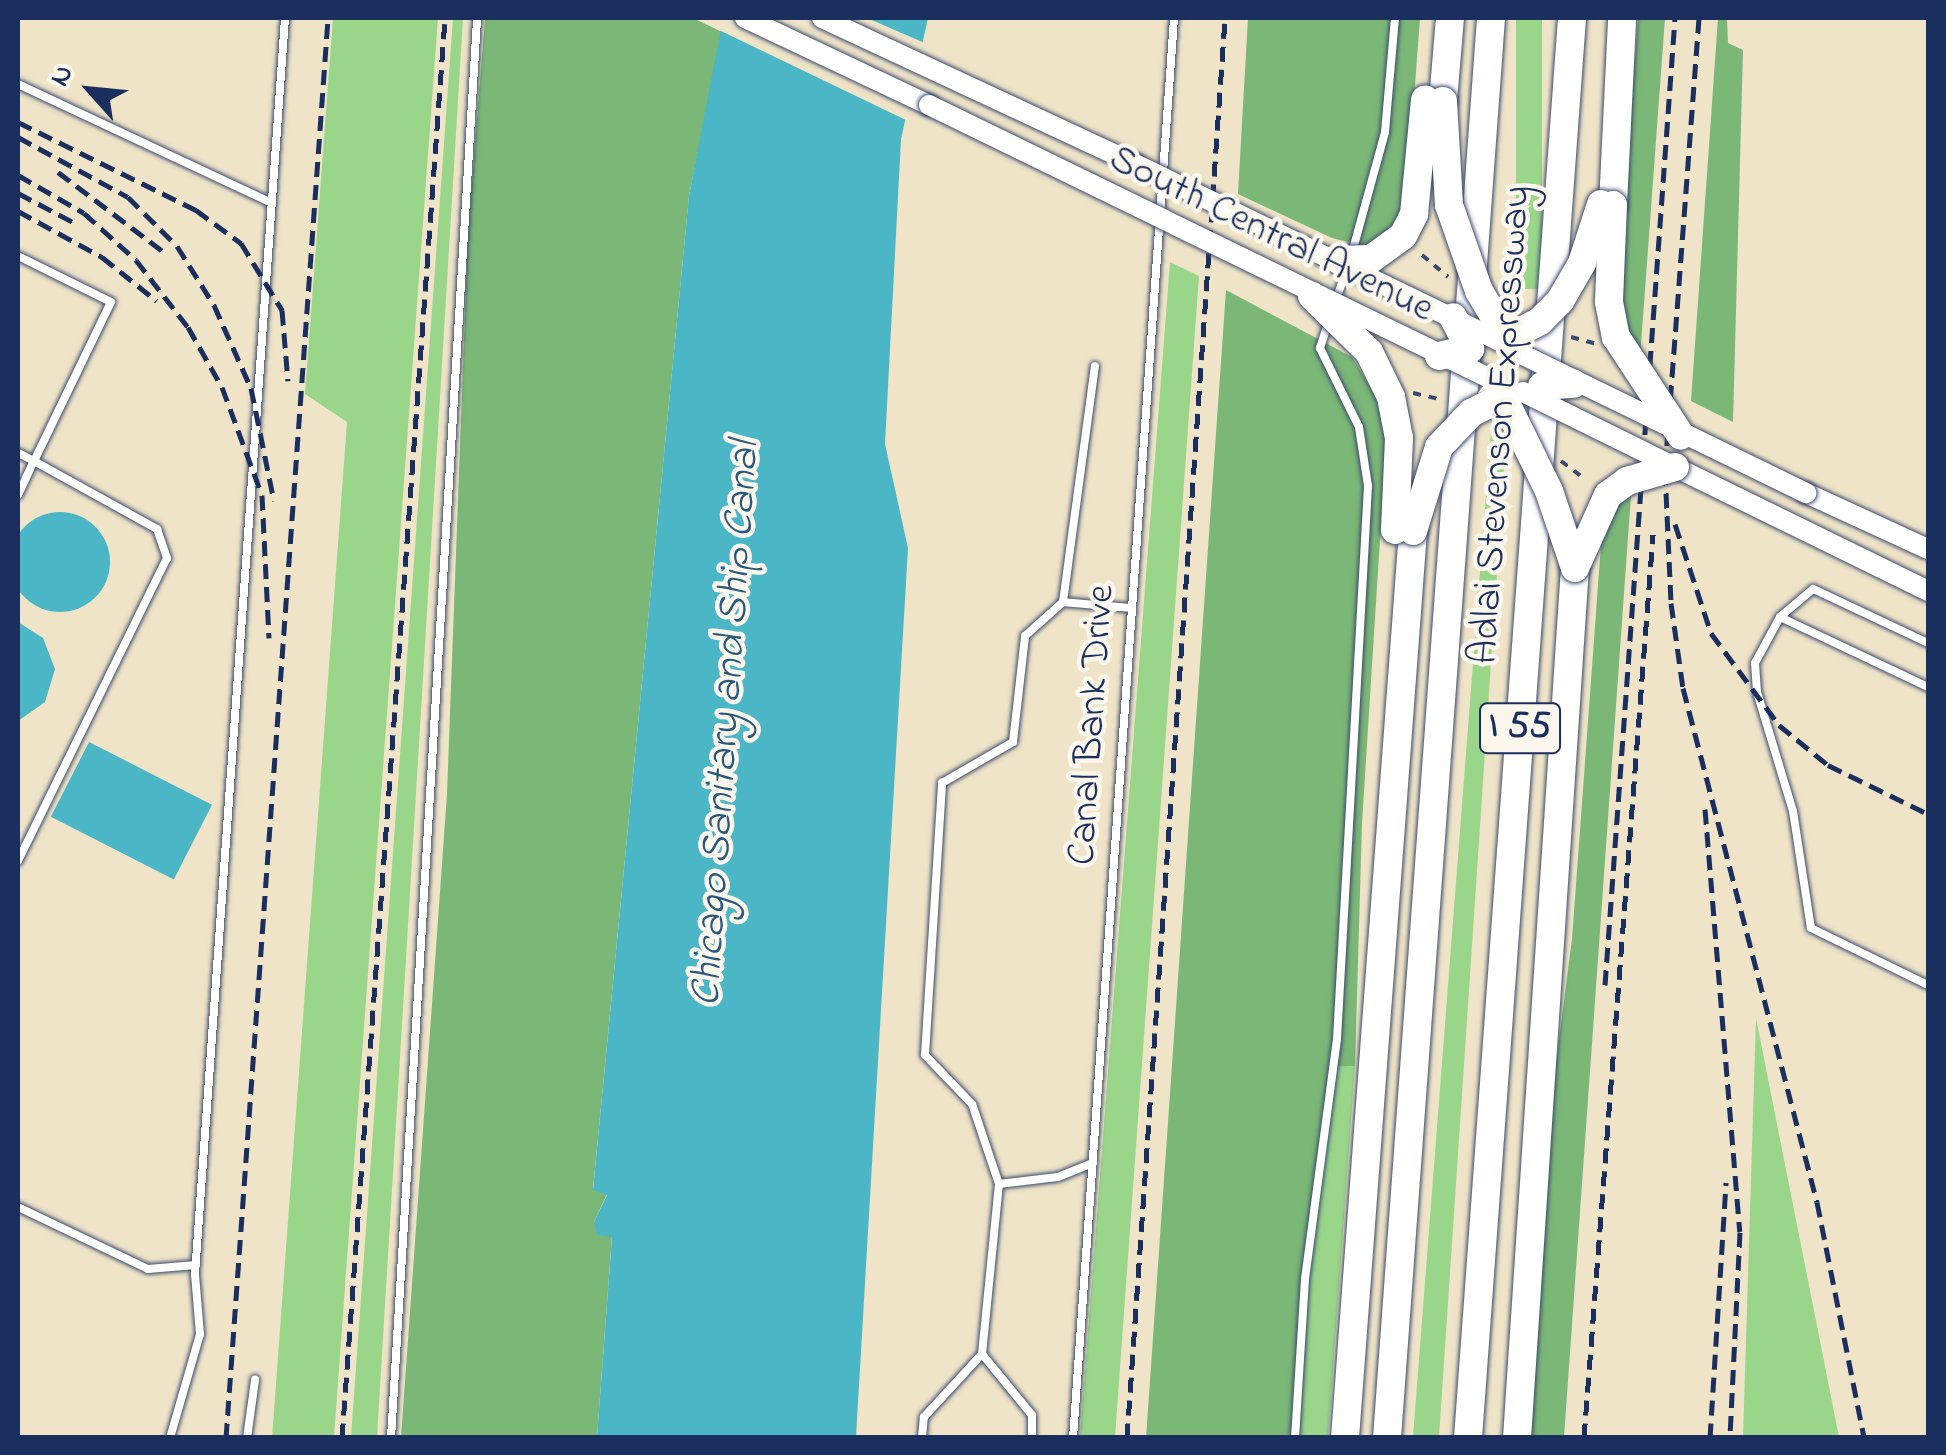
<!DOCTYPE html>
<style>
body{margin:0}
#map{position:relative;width:1946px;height:1455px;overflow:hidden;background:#efe4c7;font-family:"Indie Flower",sans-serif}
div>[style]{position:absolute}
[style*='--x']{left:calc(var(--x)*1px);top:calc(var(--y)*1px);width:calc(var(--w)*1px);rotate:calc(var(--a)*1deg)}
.green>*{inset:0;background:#9ad68a;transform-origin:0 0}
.forest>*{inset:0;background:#7bb776}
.water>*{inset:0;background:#4ab6c6;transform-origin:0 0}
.round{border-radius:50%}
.pier>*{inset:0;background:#efe4c7}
.path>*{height:4px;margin-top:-2px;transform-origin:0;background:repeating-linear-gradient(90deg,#3b4a6e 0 8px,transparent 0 16px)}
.roads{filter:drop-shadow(0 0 2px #3b4a6e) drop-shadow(0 0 2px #3b4a6e)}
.service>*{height:8px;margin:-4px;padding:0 4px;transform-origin:4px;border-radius:4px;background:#fff}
.secondary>*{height:20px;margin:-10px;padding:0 10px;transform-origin:10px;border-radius:10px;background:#fff}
.motorway>*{height:28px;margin:-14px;padding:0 14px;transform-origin:14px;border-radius:14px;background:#fff}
.rail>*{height:5px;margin-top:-2.5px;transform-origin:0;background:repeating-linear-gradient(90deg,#1b2f5e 0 15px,transparent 0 23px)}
.bridges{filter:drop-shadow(0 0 2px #3b4a6e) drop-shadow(0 0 2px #3b4a6e)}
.secondary-bridge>*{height:20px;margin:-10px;padding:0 10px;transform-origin:10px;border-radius:10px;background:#fff}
.motorway-bridge>*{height:28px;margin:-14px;padding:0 14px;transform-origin:14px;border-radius:14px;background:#fff}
span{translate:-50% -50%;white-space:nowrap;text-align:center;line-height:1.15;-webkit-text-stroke:9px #fbf7ec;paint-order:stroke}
.shield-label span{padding:2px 8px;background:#fbf7ec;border:2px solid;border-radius:8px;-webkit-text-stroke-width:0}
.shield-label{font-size:38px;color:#1b2f5e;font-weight:700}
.street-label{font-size:40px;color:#1b2f5e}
.water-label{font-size:42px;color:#29587d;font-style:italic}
.frame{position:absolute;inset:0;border:20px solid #1b2f5e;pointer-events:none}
.north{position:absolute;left:40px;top:40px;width:100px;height:100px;-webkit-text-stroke:8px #fbf7ec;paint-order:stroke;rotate:297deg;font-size:28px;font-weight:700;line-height:40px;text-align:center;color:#1b2f5e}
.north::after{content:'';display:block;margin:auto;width:35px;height:45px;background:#1b2f5e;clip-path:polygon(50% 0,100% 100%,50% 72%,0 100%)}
</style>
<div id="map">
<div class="green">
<div style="clip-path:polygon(333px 18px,438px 18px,334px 1437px,272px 1438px,347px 422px,305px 394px)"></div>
<div style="clip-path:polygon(453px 18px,463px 18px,377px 1437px,351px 1437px)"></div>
<div style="left:1516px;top:18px;width:26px;height:271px"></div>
<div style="clip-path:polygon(1170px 262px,1199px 276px,1115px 1437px,1080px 1437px)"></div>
<div style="clip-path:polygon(1491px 431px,1506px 439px,1439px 1437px,1413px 1437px)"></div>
<div style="clip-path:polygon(1756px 1018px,1839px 1437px,1743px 1437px)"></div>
<div style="clip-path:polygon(1355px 1066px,1328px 1437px,1295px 1438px,1305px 1279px,1333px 1067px)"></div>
</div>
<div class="forest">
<div style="clip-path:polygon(485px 18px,693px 18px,722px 32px,689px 196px,593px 1189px,607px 1194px,594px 1222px,612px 1236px,597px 1437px,401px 1438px,447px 794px,468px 233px)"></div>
<div style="clip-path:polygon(1248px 18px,1420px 18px,1406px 206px,1380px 241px,1360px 245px,1332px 238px,1238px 194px)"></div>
<div style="clip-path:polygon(1638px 18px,1665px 18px,1640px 358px,1626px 329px,1619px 274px)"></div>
<div style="clip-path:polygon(1718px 18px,1727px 18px,1728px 43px,1743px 50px,1733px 422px,1691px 401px)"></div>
<div style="clip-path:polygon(1226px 290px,1352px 357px,1380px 403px,1387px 430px,1362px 823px,1355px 1066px,1334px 1067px,1305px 1279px,1295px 1437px,1146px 1438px)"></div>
<div style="clip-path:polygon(1631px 495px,1564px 1437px,1524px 1438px,1546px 1140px,1572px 939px,1602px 531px,1616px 505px)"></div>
</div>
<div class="water">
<div style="clip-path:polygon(723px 18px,928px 18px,901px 139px,885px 444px,908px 548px,856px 1437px,597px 1437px,612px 1237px,597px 1235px,594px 1222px,607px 1195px,593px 1190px,689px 196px)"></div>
<div class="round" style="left:10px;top:512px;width:100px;height:100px"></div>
<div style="clip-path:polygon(18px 622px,43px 638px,55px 669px,45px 702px,18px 721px)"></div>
<div style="left:89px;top:742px;width:138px;height:84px;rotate:27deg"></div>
</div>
<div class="pier">
<div style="clip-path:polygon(718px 18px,867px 18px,927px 44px,910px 122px,717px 29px)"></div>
</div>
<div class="path">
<div style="--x:1422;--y:255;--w:34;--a:40"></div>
<div style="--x:1571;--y:337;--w:24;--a:15"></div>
<div style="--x:1413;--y:393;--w:26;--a:13"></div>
<div style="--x:1561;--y:461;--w:31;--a:37"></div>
</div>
<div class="roads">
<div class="service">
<div style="--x:18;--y:84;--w:276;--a:25.1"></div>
<div style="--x:1352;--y:253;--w:125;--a:-74.7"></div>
<div style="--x:1385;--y:132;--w:114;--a:-85"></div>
<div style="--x:18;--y:256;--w:104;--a:26.3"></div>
<div style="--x:111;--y:302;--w:177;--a:115.8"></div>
<div style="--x:34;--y:461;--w:18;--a:-153"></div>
<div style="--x:1336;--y:300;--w:31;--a:-71"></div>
<div style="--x:18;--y:495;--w:38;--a:-65"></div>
<div style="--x:34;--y:461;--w:141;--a:28.9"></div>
<div style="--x:157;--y:529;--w:31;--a:71"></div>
<div style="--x:167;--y:558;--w:338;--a:116.2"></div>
<div style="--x:1063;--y:602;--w:238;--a:-82.3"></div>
<div style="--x:1780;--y:617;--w:52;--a:118.5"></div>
<div style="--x:1755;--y:663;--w:29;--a:86"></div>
<div style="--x:1757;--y:692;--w:124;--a:73.2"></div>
<div style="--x:1793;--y:811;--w:118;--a:81.3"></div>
<div style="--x:1811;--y:928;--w:130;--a:26"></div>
<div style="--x:1928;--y:643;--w:127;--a:-154.8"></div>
<div style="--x:1813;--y:589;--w:43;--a:139.7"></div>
<div style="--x:1780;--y:617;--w:164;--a:25.3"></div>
<div style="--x:999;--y:1184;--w:84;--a:-108.6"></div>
<div style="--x:972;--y:1104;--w:68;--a:-133.8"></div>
<div style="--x:925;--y:1055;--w:273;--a:-86.4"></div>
<div style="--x:942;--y:783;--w:82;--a:-30"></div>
<div style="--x:1013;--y:742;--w:107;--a:-83.5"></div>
<div style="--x:1025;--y:636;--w:51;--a:-41.8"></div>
<div style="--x:1063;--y:602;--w:69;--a:5"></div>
<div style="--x:18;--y:1207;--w:144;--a:25.5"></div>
<div style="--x:148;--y:1269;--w:48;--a:-4.8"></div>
<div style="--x:982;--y:1354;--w:79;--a:50.7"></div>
<div style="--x:1032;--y:1415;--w:23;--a:90"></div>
<div style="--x:170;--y:1438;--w:108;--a:-73.9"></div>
<div style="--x:200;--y:1334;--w:60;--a:-94.8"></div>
<div style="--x:195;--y:1274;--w:1259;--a:-85.9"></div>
<div style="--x:247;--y:1438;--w:59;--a:-82.1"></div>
<div style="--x:391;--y:1438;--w:1423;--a:-86.53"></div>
<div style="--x:922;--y:1438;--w:21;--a:-85"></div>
<div style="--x:924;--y:1417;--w:86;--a:-47.4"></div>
<div style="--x:982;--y:1354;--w:171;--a:-84.3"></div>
<div style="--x:999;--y:1184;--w:59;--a:-6.8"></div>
<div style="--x:1058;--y:1177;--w:38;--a:-22"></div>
<div style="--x:1073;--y:1438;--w:1424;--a:-85.93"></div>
<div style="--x:1295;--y:1438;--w:159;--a:-86.4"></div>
<div style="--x:1305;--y:1279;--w:242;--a:-82.4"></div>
<div style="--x:1337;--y:1039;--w:554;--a:-86.79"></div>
<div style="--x:1368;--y:486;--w:60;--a:-98.7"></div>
<div style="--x:1359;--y:427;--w:88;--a:-116.3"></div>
<div style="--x:1320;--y:348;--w:26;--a:-72"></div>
</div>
<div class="secondary">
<div style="--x:745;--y:18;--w:204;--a:25.3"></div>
<div style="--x:822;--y:18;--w:345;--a:25"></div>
<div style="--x:1675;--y:467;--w:282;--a:26.1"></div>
<div style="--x:1806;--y:493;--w:134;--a:24.7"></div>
</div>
<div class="motorway">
<div style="--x:1443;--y:101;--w:83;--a:-85.2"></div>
<div style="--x:1613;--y:205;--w:187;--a:-87.2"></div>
<div style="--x:1345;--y:1438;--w:910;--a:-85.71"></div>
<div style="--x:1387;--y:1438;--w:1424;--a:-85.81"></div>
<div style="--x:1468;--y:1438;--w:1424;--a:-85.81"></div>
<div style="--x:1517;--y:1438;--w:872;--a:-86.19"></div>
</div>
</div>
<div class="rail">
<div style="--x:1699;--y:18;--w:453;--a:94.3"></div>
<div style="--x:1665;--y:470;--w:133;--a:87.4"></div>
<div style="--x:1671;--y:603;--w:86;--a:82"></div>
<div style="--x:1683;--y:688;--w:531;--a:75.39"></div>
<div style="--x:1817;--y:1202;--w:241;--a:78.7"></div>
<div style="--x:18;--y:122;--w:199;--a:26.3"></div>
<div style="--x:196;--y:210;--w:56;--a:36.3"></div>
<div style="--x:241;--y:243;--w:79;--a:58.5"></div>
<div style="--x:282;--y:310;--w:71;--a:85.2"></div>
<div style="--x:18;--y:137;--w:125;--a:28.6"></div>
<div style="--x:128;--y:197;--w:69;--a:45"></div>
<div style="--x:177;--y:246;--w:70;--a:57.9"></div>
<div style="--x:214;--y:305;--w:91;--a:66"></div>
<div style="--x:251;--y:388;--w:115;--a:78.5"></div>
<div style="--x:58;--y:172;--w:134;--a:37.1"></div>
<div style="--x:18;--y:175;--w:76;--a:29.9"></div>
<div style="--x:84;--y:213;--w:70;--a:42.1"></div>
<div style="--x:136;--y:260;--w:85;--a:52.2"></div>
<div style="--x:188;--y:327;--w:69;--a:60.5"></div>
<div style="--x:222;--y:387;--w:115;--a:69.7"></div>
<div style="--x:262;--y:495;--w:143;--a:87.2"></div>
<div style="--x:18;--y:193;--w:64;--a:27.8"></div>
<div style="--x:18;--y:211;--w:96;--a:28.7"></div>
<div style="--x:102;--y:257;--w:70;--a:38.7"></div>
<div style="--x:1675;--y:524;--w:115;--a:71.7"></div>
<div style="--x:1711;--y:633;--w:114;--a:53.5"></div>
<div style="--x:1779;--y:725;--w:63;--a:39.2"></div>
<div style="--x:1828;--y:765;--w:111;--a:26.1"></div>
<div style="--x:1705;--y:809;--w:424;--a:85.3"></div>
<div style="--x:1740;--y:1232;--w:206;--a:92.8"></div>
<div style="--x:1605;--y:985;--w:970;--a:-85.86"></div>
<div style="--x:226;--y:1438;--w:1424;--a:-85.89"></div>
<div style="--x:342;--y:1438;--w:1424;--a:-85.85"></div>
<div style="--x:1127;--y:1438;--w:1423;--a:-86.05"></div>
<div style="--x:1584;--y:1438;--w:906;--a:-85.63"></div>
<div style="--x:1710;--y:1438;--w:256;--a:-86.4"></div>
</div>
<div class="bridges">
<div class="secondary-bridge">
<div style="--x:929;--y:105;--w:625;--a:25.99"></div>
<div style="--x:1135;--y:164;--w:405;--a:25.9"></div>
<div style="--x:1517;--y:352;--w:322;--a:26"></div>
<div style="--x:1523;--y:392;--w:169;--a:26.3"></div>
</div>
<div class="motorway-bridge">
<div style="--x:1443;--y:101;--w:104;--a:86.7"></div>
<div style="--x:1449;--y:205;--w:91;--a:70.8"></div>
<div style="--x:1479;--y:291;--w:55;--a:59.2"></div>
<div style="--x:1507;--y:338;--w:37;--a:-27"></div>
<div style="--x:1540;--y:321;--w:28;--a:-45"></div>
<div style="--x:1560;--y:301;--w:44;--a:-59.9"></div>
<div style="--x:1582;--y:263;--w:62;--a:-72.1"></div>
<div style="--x:1613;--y:205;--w:97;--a:92.4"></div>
<div style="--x:1609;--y:302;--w:36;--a:79"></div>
<div style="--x:1616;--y:337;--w:118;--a:56.7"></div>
<div style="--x:1339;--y:260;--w:32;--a:-2"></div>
<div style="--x:1371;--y:259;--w:39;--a:-36"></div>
<div style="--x:1403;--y:236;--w:25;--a:-63"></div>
<div style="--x:1414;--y:214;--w:115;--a:-84.5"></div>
<div style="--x:1312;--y:296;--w:80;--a:44.5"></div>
<div style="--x:1369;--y:352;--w:50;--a:63.9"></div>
<div style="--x:1391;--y:397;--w:42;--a:79"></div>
<div style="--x:1399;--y:438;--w:92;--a:92.5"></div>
<div style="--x:1439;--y:356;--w:32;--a:-13"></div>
<div style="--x:1470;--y:349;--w:36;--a:-118"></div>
<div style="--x:1542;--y:386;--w:32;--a:-4"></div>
<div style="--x:1413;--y:531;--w:88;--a:-72.8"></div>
<div style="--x:1439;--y:447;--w:47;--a:-46.7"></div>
<div style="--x:1471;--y:413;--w:36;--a:-27"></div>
<div style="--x:1503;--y:397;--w:105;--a:63.9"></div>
<div style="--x:1549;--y:491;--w:81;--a:71.3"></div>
<div style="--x:1575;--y:568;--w:80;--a:-65.7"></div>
<div style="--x:1608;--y:495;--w:24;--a:-36"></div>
<div style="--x:1627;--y:481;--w:50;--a:-16.3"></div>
</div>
</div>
<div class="shield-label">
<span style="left:1520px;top:728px">I 55</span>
</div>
<div class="street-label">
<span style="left:1271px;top:235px;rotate:26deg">South Central Avenue</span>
<span style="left:1502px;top:425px;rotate:-86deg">Adlai Stevenson Expressway</span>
<span style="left:1093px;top:725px;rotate:-86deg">Canal Bank Drive</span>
</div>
<div class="water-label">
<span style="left:727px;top:724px;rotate:-86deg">Chicago Sanitary and Ship Canal</span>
</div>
<div class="frame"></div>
<div class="north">N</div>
</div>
